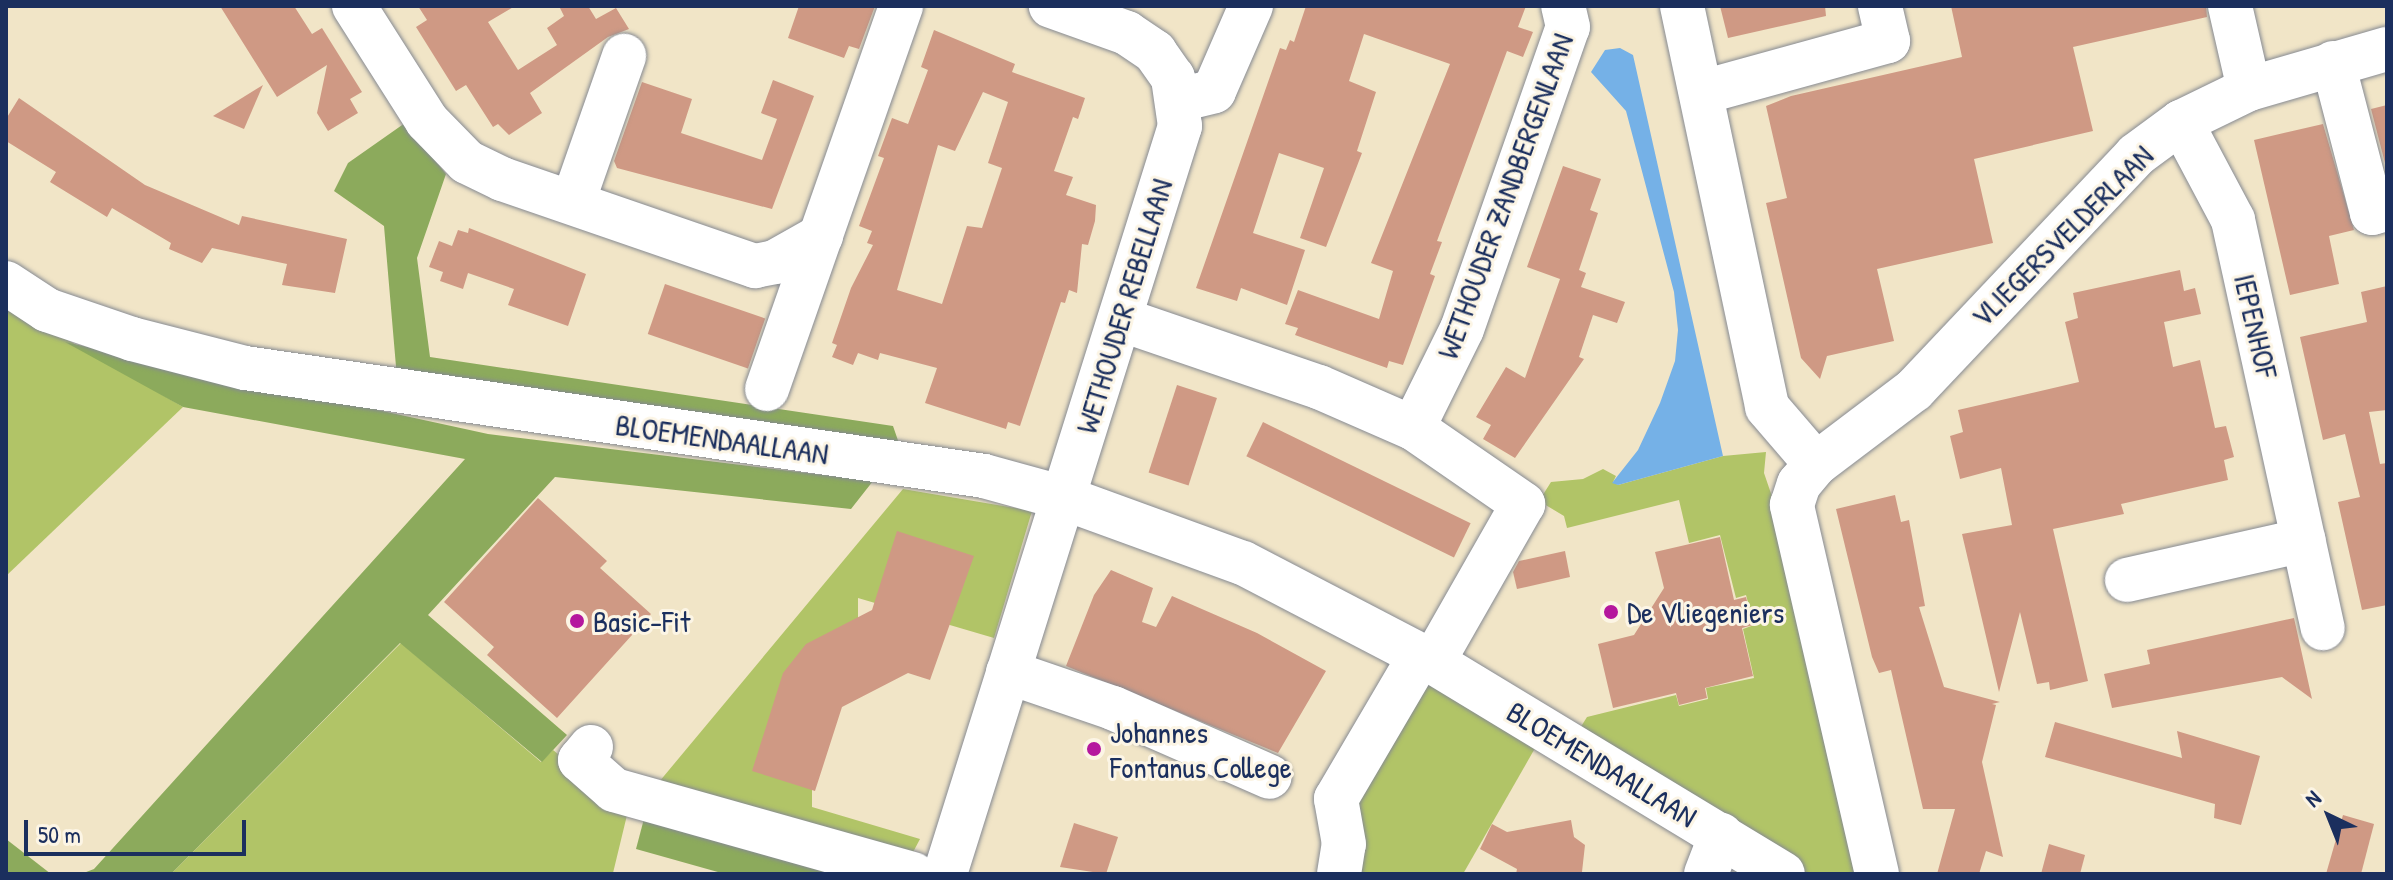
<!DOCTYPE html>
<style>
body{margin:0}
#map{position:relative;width:2393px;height:880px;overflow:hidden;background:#f1e5c7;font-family:"Patrick Hand",sans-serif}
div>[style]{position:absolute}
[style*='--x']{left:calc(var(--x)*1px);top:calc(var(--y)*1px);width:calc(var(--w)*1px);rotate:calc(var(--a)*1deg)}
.green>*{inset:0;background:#b1c467}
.forest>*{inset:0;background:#8caa5c}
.water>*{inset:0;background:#75b1e7}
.building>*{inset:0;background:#cf9984;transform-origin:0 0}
.roads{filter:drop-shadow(0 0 2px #868a92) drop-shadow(0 0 2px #868a92)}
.minor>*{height:44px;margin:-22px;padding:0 22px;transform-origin:22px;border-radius:22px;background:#fff}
.dots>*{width:22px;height:22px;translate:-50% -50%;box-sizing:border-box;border:4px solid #fcf5e5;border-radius:50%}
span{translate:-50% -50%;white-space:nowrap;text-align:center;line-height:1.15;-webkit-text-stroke:6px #fcf5e5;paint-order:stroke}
.street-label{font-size:30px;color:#1b2f5e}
.poi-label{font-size:30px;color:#1b2f5e}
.left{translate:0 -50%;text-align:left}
.frame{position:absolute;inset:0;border:8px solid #1b2f5e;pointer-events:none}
.north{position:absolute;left:2289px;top:776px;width:80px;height:80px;-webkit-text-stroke:6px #fcf5e5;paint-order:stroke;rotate:317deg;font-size:22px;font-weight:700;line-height:32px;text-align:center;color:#1b2f5e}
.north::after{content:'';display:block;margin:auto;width:28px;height:36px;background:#1b2f5e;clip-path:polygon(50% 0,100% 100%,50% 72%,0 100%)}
.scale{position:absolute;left:24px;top:820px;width:222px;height:36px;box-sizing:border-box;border:4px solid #1b2f5e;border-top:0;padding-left:10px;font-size:24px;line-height:28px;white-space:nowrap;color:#1b2f5e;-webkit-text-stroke:6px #fcf5e5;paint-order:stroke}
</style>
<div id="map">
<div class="green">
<div style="clip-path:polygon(6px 304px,183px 407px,6px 576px)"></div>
<div style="clip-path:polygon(1766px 452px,1764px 473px,1778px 514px,1860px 874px,1805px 874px,1577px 733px,1587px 717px,1676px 695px,1679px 706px,1708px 699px,1706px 688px,1754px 678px,1743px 629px,1754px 625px,1746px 595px,1736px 598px,1720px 535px,1689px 543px,1679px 500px,1567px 528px,1564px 516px,1539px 501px,1551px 482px,1583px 479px,1603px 469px,1616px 476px,1613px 482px,1618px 485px,1723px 456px)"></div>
<div style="clip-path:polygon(903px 489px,1032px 511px,994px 638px,858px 598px,858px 623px,812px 786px,812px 807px,920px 839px,911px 856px,654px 788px)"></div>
<div style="clip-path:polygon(401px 643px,541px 762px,553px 750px,628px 811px,613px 873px,171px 874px)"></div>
<div style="clip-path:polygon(1420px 681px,1438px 682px,1538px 743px,1463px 874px,1348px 874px,1353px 797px)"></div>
</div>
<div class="forest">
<div style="clip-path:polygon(405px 123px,446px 174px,417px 258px,430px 357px,893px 426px,903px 455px,398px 390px,384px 226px,334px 191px,348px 163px)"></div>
<div style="clip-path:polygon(65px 342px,488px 434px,873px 481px,851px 509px,555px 477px,428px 615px,567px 735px,542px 762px,400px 643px,171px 874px,81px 874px,94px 869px,465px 459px,183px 407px)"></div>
<div style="clip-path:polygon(645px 815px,862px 874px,725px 874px,636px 849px)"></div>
<div style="clip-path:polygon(6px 839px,51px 874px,6px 874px)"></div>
</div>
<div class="water">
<div style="clip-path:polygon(1620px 48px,1633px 55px,1723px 456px,1618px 485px,1612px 483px,1638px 450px,1660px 403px,1675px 361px,1678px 330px,1674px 292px,1626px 111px,1591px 72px,1605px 50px)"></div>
</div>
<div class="building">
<div style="clip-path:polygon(220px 6px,294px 6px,312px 34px,322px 28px,362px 92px,350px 99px,358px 113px,328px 131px,317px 113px,327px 65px,277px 97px)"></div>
<div style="clip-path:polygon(418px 6px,515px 6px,488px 22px,518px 70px,557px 45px,547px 28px,564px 16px,559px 6px,588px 6px,596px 19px,616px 8px,629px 29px,608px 37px,530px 93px,542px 113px,509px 135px,498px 124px,493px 127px,466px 85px,456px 91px,416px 27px,427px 20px)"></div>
<div style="clip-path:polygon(799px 6px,875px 6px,859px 49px,849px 46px,844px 58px,788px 38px)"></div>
<div style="clip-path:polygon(1306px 6px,1526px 6px,1518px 27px,1533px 32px,1523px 57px,1507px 51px,1437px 241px,1442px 242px,1430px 274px,1435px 276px,1403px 365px,1389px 361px,1387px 368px,1295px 335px,1298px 328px,1285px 324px,1298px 290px,1379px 319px,1393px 271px,1371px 263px,1450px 64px,1364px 34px,1349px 81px,1376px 92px,1357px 151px,1362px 153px,1326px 247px,1300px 238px,1324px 168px,1279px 153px,1253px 233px,1305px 250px,1287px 305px,1241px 288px,1237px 301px,1196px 288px,1280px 48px,1286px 50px,1290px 40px,1294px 42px)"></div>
<div style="clip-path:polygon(1720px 6px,1825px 6px,1826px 16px,1728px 38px)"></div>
<div style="clip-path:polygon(1951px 6px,2206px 6px,2207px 17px,2073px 47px,2093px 131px,1974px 159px,1993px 243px,1877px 269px,1894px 341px,1827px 356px,1820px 379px,1801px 358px,1766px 203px,1787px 198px,1766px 106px,1791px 96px,1962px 57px)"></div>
<div style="clip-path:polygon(evenodd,934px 30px,1015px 64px,1012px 72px,1085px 98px,1078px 119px,1073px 117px,1054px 171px,1073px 177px,1066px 195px,1096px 205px,1095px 221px,1088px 245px,1082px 244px,1077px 293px,1069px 290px,1065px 303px,1061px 302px,1020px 426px,1008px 422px,1006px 429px,925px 403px,937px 368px,880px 353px,878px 360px,858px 353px,853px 365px,832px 357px,837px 345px,832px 343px,851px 288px,873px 245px,867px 243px,872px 231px,859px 226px,884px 158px,878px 156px,892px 118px,908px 124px,928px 70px,921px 67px,934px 30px,983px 92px,1008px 102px,988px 163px,1002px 168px,982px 228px,967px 226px,942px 304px,897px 290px,938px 145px,955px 151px,983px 92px)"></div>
<div style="clip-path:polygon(773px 80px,814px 96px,772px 209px,617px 168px,614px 161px,642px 82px,692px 99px,681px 133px,762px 160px,777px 119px,761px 113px)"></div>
<div style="clip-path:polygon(263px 85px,244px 129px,213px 116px)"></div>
<div style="clip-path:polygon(19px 98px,145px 185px,239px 225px,242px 216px,347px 239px,335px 293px,282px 285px,287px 264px,212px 248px,202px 263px,169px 249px,171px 243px,112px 208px,107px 217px,50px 182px,56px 172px,6px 141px,6px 119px)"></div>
<div style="clip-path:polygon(2387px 105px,2387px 171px,2371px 109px)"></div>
<div style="clip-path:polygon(2323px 124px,2354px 230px,2329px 236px,2339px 284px,2290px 295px,2254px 140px)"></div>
<div style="clip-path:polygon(1563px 166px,1601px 179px,1590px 210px,1598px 213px,1579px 270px,1586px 273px,1581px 287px,1625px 302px,1617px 323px,1593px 315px,1579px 357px,1584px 359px,1515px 458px,1483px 439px,1491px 425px,1476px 417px,1506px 367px,1525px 378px,1560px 279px,1527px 267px)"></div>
<div style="clip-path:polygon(469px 228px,586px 274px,568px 326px,508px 305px,514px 289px,468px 273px,463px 289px,440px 281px,443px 272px,429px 267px,439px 241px,452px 246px,458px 230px,468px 233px)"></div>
<div style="clip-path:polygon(2180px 270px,2184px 291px,2195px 288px,2201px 314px,2164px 322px,2173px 367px,2200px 360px,2215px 428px,2226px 426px,2234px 457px,2224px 460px,2228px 480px,2121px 504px,2124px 514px,2053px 529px,2088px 681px,2050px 690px,2049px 682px,2037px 684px,2020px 612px,1999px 692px,1962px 534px,2012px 525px,2001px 468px,1960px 479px,1950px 436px,1963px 432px,1958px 410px,2079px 382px,2065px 322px,2078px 318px,2073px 293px)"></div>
<div style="left:665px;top:284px;width:106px;height:53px;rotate:19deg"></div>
<div style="clip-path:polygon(2387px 286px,2387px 410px,2369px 412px,2380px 464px,2387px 463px,2387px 605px,2362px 610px,2338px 502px,2360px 497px,2353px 468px,2345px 434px,2323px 440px,2300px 337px,2367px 322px,2361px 292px)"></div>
<div style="left:1177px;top:385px;width:42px;height:92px;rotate:18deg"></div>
<div style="left:1263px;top:422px;width:231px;height:38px;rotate:26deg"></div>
<div style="clip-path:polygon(1895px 495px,1901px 522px,1909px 520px,1925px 606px,1919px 607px,1944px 687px,2000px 702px,1992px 704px,1996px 705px,1982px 762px,2003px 857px,1986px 851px,1979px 874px,1937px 874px,1955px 809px,1923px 809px,1891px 670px,1879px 673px,1872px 657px,1836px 509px)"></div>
<div style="clip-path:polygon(538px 498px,607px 561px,600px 568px,651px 614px,557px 718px,487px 655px,494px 647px,444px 602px)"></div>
<div style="clip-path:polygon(897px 531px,974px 556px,930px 680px,908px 673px,842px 707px,815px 791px,752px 771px,783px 673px,806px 644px,872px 610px)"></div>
<div style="clip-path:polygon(1720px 537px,1734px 600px,1746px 597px,1753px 625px,1742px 628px,1753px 676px,1705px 688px,1707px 698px,1679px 705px,1676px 693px,1613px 708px,1598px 644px,1634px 635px,1664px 588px,1655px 552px)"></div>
<div style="clip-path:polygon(1565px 551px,1570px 577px,1517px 589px,1513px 572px,1519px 561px)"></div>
<div style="clip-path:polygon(1111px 570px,1153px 588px,1142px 622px,1156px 627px,1172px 596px,1257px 633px,1326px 671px,1278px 753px,1066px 666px,1094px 595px)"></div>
<div style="clip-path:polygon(2294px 618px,2312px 699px,2282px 677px,2112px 708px,2104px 674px,2150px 664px,2147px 650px)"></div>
<div style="clip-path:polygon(2055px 722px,2182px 758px,2177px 731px,2260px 756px,2241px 825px,2214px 818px,2215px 804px,2045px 757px)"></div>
<div style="clip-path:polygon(2343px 815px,2374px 824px,2361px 874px,2326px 874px)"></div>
<div style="clip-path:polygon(1571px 820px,1574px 837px,1585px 845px,1582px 872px,1516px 874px,1517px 869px,1480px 849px,1492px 824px,1507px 832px)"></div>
<div style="clip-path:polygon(1074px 823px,1118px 837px,1106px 874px,1060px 867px)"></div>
<div style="clip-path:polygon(2049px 844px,2085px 855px,2080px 874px,2041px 874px)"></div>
</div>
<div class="roads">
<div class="minor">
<div style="--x:354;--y:6;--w:136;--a:57.6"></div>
<div style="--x:427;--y:121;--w:57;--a:45.7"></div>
<div style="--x:467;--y:162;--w:39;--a:26"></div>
<div style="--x:502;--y:179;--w:268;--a:19"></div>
<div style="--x:755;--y:266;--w:20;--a:-11"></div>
<div style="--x:775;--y:262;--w:53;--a:-29.5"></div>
<div style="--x:1682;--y:6;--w:410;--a:78"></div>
<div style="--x:1767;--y:407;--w:75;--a:49.3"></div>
<div style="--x:2230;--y:6;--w:85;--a:77.1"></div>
<div style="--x:2333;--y:63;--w:155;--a:75.4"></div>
<div style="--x:2372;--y:213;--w:16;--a:-15"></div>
<div style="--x:1703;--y:92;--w:192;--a:-15.4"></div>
<div style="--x:1888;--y:41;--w:36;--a:-103"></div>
<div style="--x:1179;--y:100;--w:36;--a:-14"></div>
<div style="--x:1214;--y:91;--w:93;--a:-66.5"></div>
<div style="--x:2181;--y:122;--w:111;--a:62"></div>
<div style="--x:2233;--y:220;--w:418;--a:77.6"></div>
<div style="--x:573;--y:202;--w:155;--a:-70.7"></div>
<div style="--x:6;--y:283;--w:49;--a:33.4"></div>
<div style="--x:47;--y:310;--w:90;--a:18.8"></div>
<div style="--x:132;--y:339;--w:117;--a:14.4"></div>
<div style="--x:245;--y:368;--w:747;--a:8.31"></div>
<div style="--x:984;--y:476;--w:83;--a:15.4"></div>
<div style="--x:1064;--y:498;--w:190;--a:20"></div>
<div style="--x:1243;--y:563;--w:214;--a:27.5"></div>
<div style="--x:1433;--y:662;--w:409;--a:31.2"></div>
<div style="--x:1120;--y:319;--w:210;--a:18.9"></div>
<div style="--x:1319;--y:387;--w:103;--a:23.6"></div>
<div style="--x:1413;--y:428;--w:134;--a:34.6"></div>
<div style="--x:1523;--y:504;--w:182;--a:119.7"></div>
<div style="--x:767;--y:389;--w:406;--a:-70.7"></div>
<div style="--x:1413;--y:428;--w:110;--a:-63.7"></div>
<div style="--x:1462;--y:329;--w:320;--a:-70.7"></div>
<div style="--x:1568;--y:27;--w:22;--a:-103"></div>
<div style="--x:2127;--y:580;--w:181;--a:-12.7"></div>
<div style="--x:1008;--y:672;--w:111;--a:18.9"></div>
<div style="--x:1113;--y:708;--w:171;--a:23.7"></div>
<div style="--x:591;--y:747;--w:17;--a:130"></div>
<div style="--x:580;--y:760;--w:45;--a:41.4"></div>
<div style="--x:614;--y:790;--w:311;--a:15.7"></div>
<div style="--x:945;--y:874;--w:784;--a:-72.56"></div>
<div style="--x:1180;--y:126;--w:49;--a:-98.3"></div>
<div style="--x:1173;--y:78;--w:32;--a:-125"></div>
<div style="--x:1155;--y:52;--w:34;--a:-146"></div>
<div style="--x:1127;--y:33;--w:81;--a:-160.4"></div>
<div style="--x:1339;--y:874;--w:30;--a:-81"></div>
<div style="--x:1344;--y:844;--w:46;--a:-100.1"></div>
<div style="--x:1336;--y:799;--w:166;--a:-59.6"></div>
<div style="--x:1706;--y:874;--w:42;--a:-69"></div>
<div style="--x:1877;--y:874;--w:379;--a:-103"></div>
<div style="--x:1792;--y:505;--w:22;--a:-72"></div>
<div style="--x:1799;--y:484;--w:26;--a:-50"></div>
<div style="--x:1816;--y:464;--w:123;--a:-37.1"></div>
<div style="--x:1914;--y:390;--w:323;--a:-46.6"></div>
<div style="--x:2136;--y:155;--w:56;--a:-36.3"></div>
<div style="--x:2181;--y:122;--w:76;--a:-25.9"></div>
<div style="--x:2249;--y:89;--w:144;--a:-16.2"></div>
</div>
</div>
<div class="dots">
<div style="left:1611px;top:612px;background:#b5179e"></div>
<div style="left:577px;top:621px;background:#b5179e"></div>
<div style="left:1094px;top:749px;background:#b5179e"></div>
</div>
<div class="street-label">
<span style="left:1505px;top:196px;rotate:-70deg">WETHOUDER ZANDBERGENLAAN</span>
<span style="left:2062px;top:236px;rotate:-45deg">VLIEGERSVELDERLAAN</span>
<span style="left:1124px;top:306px;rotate:-73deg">WETHOUDER REBELLAAN</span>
<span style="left:2256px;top:326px;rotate:77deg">IEPENHOF</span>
<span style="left:722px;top:439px;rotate:8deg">BLOEMENDAALLAAN</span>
<span style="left:1602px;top:764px;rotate:31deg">BLOEMENDAALLAAN</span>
</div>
<div class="poi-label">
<span class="left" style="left:1627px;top:612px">De Vliegeniers</span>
<span class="left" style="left:593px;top:621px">Basic-Fit</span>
<span class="left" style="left:1110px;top:749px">Johannes<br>Fontanus College</span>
</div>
<div class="frame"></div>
<div class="north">N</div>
<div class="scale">50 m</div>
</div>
